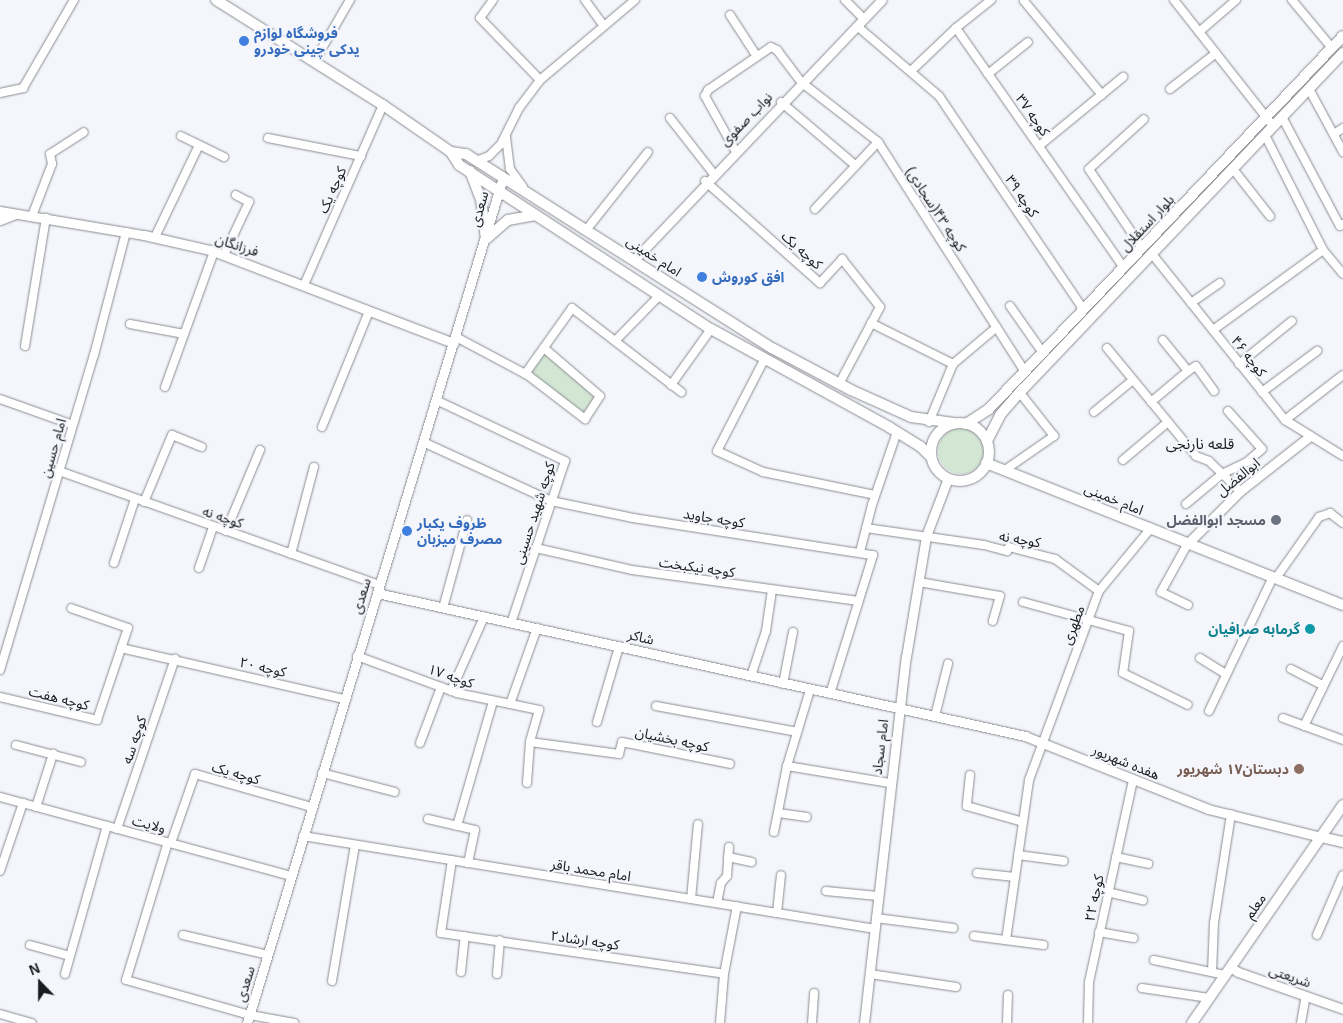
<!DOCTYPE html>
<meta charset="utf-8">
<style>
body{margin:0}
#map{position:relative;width:1343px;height:1023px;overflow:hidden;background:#f4f6fc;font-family:Arial,"Noto Sans Arabic",sans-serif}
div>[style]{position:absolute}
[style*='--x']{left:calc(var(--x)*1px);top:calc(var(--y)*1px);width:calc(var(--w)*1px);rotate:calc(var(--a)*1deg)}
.green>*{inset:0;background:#d3e6d4}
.round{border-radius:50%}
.roads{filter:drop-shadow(0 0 1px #8a8c91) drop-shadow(0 0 1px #8a8c91)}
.minor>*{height:8px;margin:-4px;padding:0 4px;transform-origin:4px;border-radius:4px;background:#fff}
.tertiary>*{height:9px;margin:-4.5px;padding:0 4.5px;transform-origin:4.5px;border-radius:4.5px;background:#fff}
.secondary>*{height:10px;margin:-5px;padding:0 5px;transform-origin:5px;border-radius:5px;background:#fff}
.secondary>.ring{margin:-5px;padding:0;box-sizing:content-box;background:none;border:10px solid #fff;border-radius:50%}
.dots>*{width:14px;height:14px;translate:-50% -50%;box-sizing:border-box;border:2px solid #f4f6fc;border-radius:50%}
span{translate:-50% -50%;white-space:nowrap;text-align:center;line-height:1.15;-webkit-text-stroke:4.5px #f4f6fc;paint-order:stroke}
.shop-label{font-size:14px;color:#366cbe;font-weight:700}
.left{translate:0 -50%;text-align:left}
.street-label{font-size:14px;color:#1a1b1d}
.worship-label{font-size:14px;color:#5b616d;font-weight:700}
.right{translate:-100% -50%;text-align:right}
.culture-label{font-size:14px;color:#0d838f;font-weight:700}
.education-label{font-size:14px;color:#785e54;font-weight:700}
.neighbourhood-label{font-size:15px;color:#1a1b1d}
.north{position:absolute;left:15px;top:958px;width:50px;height:50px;-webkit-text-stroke:4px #f4f6fc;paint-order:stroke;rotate:338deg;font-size:14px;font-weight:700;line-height:20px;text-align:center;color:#1a1b1d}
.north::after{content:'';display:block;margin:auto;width:18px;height:22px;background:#1a1b1d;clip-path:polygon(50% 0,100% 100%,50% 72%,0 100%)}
</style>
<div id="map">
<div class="green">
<div style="clip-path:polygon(544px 348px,600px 396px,585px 419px,525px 374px)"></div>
<div class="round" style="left:938px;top:428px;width:46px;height:46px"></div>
</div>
<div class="roads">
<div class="minor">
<div style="--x:493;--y:0;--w:22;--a:126"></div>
<div style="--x:480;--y:18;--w:86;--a:45.9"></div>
<div style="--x:585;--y:0;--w:31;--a:54"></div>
<div style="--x:845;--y:0;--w:27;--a:45"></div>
<div style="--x:1174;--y:0;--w:160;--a:51.8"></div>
<div style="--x:1292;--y:0;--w:62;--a:50.2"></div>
<div style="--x:1024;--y:1;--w:122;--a:50.3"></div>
<div style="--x:730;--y:15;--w:48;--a:57"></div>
<div style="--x:857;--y:26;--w:108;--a:40.5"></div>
<div style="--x:939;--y:96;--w:258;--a:55.9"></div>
<div style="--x:956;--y:28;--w:45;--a:-38.7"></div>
<div style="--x:1199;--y:32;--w:49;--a:-40.9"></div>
<div style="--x:314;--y:62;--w:72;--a:-59.9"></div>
<div style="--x:912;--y:70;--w:61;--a:-43.7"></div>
<div style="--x:956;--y:28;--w:293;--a:55"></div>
<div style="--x:988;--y:74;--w:51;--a:-38.7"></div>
<div style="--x:1170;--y:89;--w:58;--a:-38"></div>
<div style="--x:1309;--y:89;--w:72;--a:61.6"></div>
<div style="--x:0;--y:93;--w:24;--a:-12"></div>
<div style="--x:23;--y:88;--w:102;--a:-59.9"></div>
<div style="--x:781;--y:102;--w:97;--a:40.4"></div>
<div style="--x:1282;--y:117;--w:123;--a:62"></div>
<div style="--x:1340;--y:226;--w:4;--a:-34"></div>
<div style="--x:670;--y:118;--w:70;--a:52"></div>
<div style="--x:1334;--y:134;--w:11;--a:-34"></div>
<div style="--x:1265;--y:135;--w:129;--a:63.2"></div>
<div style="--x:1323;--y:250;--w:31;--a:50"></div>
<div style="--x:181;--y:136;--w:48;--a:26"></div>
<div style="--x:506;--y:137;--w:32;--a:83"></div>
<div style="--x:510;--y:169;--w:22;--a:54"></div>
<div style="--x:268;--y:138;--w:95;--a:11"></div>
<div style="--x:1039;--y:146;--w:109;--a:-39.4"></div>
<div style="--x:735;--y:150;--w:62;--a:-119.1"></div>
<div style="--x:705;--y:96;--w:7;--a:-63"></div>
<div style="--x:708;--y:90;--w:76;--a:-34.3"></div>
<div style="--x:771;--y:47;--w:7;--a:27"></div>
<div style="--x:777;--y:50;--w:40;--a:53"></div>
<div style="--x:801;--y:82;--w:98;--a:37.9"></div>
<div style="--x:878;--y:142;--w:273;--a:57.4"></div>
<div style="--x:476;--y:161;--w:14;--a:-21"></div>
<div style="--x:489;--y:156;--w:17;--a:-45"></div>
<div style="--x:501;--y:144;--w:40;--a:-63.4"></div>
<div style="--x:519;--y:108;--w:35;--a:-53"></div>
<div style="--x:540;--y:80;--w:124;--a:-40.1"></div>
<div style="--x:1233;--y:169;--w:60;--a:51.8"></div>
<div style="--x:705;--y:181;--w:154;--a:41.6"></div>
<div style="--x:820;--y:283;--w:33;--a:-47"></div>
<div style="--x:842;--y:259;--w:61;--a:51.6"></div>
<div style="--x:880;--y:307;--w:87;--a:118"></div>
<div style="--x:815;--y:209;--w:92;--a:-46.8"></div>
<div style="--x:32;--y:216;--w:56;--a:-69"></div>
<div style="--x:52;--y:164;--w:10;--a:-101"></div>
<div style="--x:50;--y:154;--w:40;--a:-32.9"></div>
<div style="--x:587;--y:229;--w:98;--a:-51.6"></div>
<div style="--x:155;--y:237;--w:102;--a:-64.4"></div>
<div style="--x:1142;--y:248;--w:95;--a:-123.9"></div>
<div style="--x:1089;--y:169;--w:74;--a:-42.3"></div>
<div style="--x:1152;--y:254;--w:213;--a:51.3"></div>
<div style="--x:1285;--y:420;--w:68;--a:31.8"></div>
<div style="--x:224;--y:255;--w:59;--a:-64.7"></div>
<div style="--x:249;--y:202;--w:15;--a:-152"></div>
<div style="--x:304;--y:285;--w:197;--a:-66.3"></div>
<div style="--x:1191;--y:303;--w:35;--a:-35"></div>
<div style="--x:1010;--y:306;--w:57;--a:54.9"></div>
<div style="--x:871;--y:323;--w:92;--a:26.6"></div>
<div style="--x:130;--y:324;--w:55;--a:10.5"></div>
<div style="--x:1213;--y:330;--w:136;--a:-36"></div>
<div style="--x:456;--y:337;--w:83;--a:28.1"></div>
<div style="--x:529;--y:376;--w:71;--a:37.5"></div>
<div style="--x:585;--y:419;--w:27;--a:-57"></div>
<div style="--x:600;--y:396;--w:74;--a:-139.4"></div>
<div style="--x:615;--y:341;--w:64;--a:-45.6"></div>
<div style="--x:25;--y:346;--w:130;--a:-80.7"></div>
<div style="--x:1107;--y:348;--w:140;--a:50.5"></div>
<div style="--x:1196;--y:456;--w:14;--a:21"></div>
<div style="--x:1209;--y:461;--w:43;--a:44.1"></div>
<div style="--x:764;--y:360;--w:102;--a:117.3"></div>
<div style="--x:717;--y:451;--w:51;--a:24.5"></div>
<div style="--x:763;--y:472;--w:114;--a:11.6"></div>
<div style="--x:1239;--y:364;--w:68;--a:-39.1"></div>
<div style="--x:1188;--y:371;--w:9;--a:-32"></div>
<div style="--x:1196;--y:366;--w:31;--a:54"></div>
<div style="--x:525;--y:374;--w:81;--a:-54.5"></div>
<div style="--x:572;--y:308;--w:138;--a:37.6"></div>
<div style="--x:671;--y:385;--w:69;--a:-54.5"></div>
<div style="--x:165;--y:387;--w:144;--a:-70.1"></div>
<div style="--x:1262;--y:392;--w:69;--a:-36.7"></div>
<div style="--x:0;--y:399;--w:77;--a:19.6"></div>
<div style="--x:436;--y:400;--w:143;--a:25.3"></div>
<div style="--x:565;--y:461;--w:171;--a:108.4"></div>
<div style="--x:1151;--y:402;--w:48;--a:-40"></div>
<div style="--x:1188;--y:371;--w:40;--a:-129"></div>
<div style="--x:1094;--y:412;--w:50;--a:-39.4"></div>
<div style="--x:1285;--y:420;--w:73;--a:-37.8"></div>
<div style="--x:929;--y:422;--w:63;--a:-67.5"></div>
<div style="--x:953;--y:364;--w:57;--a:-40.1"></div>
<div style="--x:322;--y:427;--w:125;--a:-67.9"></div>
<div style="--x:423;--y:442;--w:141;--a:24.7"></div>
<div style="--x:551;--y:501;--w:84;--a:11.7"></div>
<div style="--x:633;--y:518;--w:243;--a:8.8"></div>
<div style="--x:873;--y:555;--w:145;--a:107.2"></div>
<div style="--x:1123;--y:460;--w:59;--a:-40.2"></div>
<div style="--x:1005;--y:470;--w:60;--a:-34.8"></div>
<div style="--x:1054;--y:436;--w:55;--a:-128.3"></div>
<div style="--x:59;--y:471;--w:340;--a:19.6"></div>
<div style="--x:144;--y:502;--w:73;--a:-67.3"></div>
<div style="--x:172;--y:435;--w:32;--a:22"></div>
<div style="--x:1186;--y:504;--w:47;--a:-39.8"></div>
<div style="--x:1222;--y:474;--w:28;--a:-26"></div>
<div style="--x:1247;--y:462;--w:20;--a:-41"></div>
<div style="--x:1262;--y:449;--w:51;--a:-131.8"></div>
<div style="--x:866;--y:528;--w:119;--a:8.2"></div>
<div style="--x:984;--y:545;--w:24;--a:15"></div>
<div style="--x:1007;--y:551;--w:4;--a:-63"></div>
<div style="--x:1009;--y:547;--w:48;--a:14.6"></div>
<div style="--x:1055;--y:559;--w:54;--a:36"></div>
<div style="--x:226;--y:531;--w:88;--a:-67.2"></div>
<div style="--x:1188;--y:543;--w:56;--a:118.9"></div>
<div style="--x:1161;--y:592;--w:30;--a:26"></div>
<div style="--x:536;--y:548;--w:98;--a:12.9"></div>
<div style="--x:632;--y:570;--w:227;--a:7.8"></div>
<div style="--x:860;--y:552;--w:49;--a:-75.7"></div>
<div style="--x:872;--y:505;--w:77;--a:-71.1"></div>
<div style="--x:291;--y:554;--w:90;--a:-75.2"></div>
<div style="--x:114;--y:563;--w:67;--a:-71.8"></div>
<div style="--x:199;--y:568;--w:43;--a:-71.1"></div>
<div style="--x:1276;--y:578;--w:75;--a:-54.8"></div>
<div style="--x:1319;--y:517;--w:12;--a:-20"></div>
<div style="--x:1330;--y:513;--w:16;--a:38"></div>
<div style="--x:919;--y:582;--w:82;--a:9.8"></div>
<div style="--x:1000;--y:596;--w:26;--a:106"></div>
<div style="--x:1023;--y:602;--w:110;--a:15.3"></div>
<div style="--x:1129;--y:631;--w:42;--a:98.1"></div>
<div style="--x:1123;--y:673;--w:72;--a:26.2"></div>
<div style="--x:443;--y:608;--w:91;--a:-74.7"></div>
<div style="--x:121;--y:648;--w:229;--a:12.9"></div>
<div style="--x:357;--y:656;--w:107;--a:20.3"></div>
<div style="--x:457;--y:693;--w:84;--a:11.7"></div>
<div style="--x:539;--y:710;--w:33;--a:106"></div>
<div style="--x:530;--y:742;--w:41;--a:94.2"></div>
<div style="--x:1200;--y:658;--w:31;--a:32"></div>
<div style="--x:1291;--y:669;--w:36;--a:27"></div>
<div style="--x:0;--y:670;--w:329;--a:-73.4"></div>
<div style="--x:94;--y:355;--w:127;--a:-75.4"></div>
<div style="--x:751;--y:676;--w:47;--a:-71.6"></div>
<div style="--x:766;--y:631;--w:41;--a:-81.7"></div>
<div style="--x:783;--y:684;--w:53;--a:-79.1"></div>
<div style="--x:451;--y:691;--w:81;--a:-66"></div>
<div style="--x:0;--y:697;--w:100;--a:13.3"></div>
<div style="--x:97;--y:720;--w:97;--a:-71.4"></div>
<div style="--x:128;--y:628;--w:60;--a:-160.7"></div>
<div style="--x:510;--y:704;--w:81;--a:-70.4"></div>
<div style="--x:656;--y:706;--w:143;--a:10.4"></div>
<div style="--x:1209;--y:711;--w:148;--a:-64.5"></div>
<div style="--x:935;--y:716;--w:54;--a:-76"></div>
<div style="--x:1283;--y:718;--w:64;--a:20.1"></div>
<div style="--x:597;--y:722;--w:78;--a:-73.7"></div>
<div style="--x:1304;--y:726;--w:89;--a:-64"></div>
<div style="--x:530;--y:742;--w:90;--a:7.7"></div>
<div style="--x:619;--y:754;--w:12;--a:-76"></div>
<div style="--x:622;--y:742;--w:110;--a:11.5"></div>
<div style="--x:420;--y:743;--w:60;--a:-69.4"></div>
<div style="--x:16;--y:745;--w:67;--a:14.7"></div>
<div style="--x:787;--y:766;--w:104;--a:9.4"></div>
<div style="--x:322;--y:773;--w:75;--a:14.6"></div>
<div style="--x:970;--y:775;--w:31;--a:96"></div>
<div style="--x:967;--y:806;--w:58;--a:15.9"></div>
<div style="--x:0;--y:797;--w:302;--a:15.2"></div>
<div style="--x:36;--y:807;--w:56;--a:-72.2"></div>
<div style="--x:778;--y:813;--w:29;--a:8"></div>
<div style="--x:428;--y:819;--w:48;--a:13.2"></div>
<div style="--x:475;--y:830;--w:34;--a:102"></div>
<div style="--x:457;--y:826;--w:130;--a:-73.9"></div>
<div style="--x:117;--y:829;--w:180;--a:-71.2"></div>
<div style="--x:774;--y:832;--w:67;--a:-78.9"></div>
<div style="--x:787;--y:766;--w:79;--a:-73.2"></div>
<div style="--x:303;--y:836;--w:580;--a:9.23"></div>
<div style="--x:168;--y:842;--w:144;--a:106.9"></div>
<div style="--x:126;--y:980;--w:129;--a:15.8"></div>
<div style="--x:250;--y:1015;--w:45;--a:10.3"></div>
<div style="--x:171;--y:843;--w:73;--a:-70.8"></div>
<div style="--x:195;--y:774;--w:122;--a:15.8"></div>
<div style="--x:1018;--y:855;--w:46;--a:7.4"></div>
<div style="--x:728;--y:857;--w:24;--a:12"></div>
<div style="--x:1116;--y:857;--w:33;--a:12"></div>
<div style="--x:452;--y:860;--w:74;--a:98.6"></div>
<div style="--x:441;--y:933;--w:286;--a:8.2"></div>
<div style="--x:0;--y:871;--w:72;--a:-71.3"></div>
<div style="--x:977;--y:873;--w:38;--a:6"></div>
<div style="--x:826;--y:891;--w:52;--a:5.5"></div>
<div style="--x:1107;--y:892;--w:37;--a:13"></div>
<div style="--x:691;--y:899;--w:75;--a:-84.7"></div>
<div style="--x:717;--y:903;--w:20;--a:-79"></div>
<div style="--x:721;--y:883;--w:9;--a:-49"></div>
<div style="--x:727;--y:876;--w:29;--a:-86"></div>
<div style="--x:777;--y:913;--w:38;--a:-84"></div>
<div style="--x:876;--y:918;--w:78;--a:7.4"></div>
<div style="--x:1099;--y:932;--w:35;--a:10"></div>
<div style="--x:183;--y:935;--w:87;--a:13.2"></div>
<div style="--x:1317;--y:935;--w:65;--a:-66.6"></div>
<div style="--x:974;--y:936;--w:70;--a:7.4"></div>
<div style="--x:1006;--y:940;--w:162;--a:-81.8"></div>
<div style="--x:1029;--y:780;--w:202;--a:-69.7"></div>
<div style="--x:1099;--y:591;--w:82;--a:-50.5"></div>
<div style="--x:30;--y:945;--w:41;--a:15.4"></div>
<div style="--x:1154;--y:960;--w:73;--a:11.9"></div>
<div style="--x:461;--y:972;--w:36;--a:-84"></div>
<div style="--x:1212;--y:972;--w:49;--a:-87.7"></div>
<div style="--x:1214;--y:923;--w:110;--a:-81.1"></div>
<div style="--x:65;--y:974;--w:154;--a:-74.2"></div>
<div style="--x:497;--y:974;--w:34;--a:-85"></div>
<div style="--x:870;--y:974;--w:87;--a:8.6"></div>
<div style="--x:332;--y:981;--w:138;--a:-80.4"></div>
<div style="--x:1142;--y:988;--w:68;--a:8.5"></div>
<div style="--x:0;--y:1014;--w:33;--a:16"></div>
<div style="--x:720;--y:1023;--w:49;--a:-85.3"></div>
<div style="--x:724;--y:974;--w:69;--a:-79.2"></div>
<div style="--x:812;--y:1023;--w:30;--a:-86"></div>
<div style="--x:1007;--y:1023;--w:28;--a:-88"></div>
<div style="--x:1088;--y:1023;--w:41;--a:-88.6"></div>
<div style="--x:1089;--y:982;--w:207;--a:-77.7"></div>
<div style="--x:1301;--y:1023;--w:27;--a:-80"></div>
</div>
<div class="tertiary">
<div style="--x:0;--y:211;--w:146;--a:9.5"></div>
<div style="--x:144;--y:235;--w:68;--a:12.8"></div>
<div style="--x:210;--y:250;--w:261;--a:20.9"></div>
<div style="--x:0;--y:220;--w:17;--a:-21"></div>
<div style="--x:634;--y:260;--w:359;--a:-46.4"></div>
<div style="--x:1188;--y:543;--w:74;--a:-45"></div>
<div style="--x:1240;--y:491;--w:89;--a:-38.2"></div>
<div style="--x:377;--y:593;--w:664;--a:12.44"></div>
<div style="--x:1025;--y:736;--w:197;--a:21.7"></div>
<div style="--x:1208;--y:809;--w:116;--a:13.9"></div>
<div style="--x:1230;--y:967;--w:9;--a:32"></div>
<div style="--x:1238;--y:972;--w:111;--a:19.4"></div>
<div style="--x:247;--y:1023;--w:884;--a:-73.16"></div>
<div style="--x:864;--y:1023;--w:368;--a:-83.5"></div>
<div style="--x:906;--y:657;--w:123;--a:-80.6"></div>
<div style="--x:926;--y:536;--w:62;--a:-69.2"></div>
</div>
<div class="secondary">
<div style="--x:216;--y:0;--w:197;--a:32.2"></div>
<div style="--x:383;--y:105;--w:83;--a:34.7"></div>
<div style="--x:451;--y:152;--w:15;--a:58"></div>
<div style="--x:459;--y:165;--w:301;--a:33.1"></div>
<div style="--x:711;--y:329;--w:203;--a:28.8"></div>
<div style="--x:889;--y:427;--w:36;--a:32"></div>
<div style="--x:920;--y:446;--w:16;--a:45"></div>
<div style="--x:451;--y:152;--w:15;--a:8"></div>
<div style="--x:466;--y:154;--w:362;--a:32.4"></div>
<div style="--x:772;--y:348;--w:89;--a:28"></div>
<div style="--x:851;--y:390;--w:66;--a:24.2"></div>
<div style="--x:911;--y:417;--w:43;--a:7.9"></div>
<div style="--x:470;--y:171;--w:30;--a:69"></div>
<div style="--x:481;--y:199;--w:40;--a:82.9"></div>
<div style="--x:486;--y:239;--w:29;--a:-41"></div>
<div style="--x:508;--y:220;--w:28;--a:-10"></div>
<div class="ring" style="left:931px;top:423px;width:48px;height:48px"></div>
<div style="--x:966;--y:424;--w:27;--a:-33"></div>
<div style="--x:989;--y:409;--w:514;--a:-46.5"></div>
<div style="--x:987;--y:441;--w:29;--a:-63"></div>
<div style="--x:1000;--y:415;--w:35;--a:-49"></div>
<div style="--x:1023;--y:389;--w:464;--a:-46.4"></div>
<div style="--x:986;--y:463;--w:384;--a:21.7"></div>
<div style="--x:1321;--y:837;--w:23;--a:13"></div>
<div style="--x:1192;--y:1023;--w:265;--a:-55.3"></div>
</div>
</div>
<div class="dots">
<div style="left:244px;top:41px;background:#3f7fe0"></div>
<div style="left:702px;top:277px;background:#3f7fe0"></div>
<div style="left:1276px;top:520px;background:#6b7280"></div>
<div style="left:407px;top:531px;background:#3f7fe0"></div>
<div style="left:1310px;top:629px;background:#0f9aa8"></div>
<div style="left:1299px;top:769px;background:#8d6e63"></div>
</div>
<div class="shop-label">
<span class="left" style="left:254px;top:41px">فروشگاه لوازم<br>یدکی چینی خودرو</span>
<span class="left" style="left:712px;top:277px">افق کوروش</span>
<span class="left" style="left:417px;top:531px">ظروف یکبار<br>مصرف میزبان</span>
</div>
<div class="street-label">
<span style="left:1033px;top:115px;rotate:55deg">کوچه ۳۷</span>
<span style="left:746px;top:119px;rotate:-46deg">نواب صفوی</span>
<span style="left:332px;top:190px;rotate:-66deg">کوچه یک</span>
<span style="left:1022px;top:196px;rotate:56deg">کوچه ۳۹</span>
<span style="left:479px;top:209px;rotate:-75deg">سعدی</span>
<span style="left:936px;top:209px;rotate:57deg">کوچه ۴۳(سجادی)</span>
<span style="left:1147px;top:223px;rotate:-47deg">بلوار استقلال</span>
<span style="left:237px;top:245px;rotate:18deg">فرزانگان</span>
<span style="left:802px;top:250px;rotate:42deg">کوچه یک</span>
<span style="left:654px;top:256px;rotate:33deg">امام خمینی</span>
<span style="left:1249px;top:356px;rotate:52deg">کوچه ۴۶</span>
<span style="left:53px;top:448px;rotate:-74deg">امام حسین</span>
<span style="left:1238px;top:477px;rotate:-39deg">ابوالفضل</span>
<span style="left:1114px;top:499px;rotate:22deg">امام خمینی</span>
<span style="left:534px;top:513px;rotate:-72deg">کوچه شهید حسینی</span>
<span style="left:223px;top:517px;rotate:19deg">کوچه نه</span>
<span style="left:714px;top:518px;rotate:9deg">کوچه جاوید</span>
<span style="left:1020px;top:539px;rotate:10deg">کوچه نه</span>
<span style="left:697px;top:567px;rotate:8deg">کوچه نیکبخت</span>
<span style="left:361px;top:596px;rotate:-73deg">سعدی</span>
<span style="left:1073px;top:625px;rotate:-69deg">مطهری</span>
<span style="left:641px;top:637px;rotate:13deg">شاکر</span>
<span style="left:263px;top:667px;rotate:13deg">کوچه ۲۰</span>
<span style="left:451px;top:676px;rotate:19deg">کوچه ۱۷</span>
<span style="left:59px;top:698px;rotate:14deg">کوچه هفت</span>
<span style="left:672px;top:739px;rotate:12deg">کوچه بخشیان</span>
<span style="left:134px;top:740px;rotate:-71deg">کوچه سه</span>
<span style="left:880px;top:747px;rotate:-83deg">امام سجاد</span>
<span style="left:1126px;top:762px;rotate:22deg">هفده شهریور</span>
<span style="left:236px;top:773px;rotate:16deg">کوچه یک</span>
<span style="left:149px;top:824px;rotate:15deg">ولایت</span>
<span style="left:591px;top:870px;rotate:9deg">امام محمد باقر</span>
<span style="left:1094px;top:898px;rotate:-78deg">کوچه ۲۲</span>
<span style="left:1255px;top:906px;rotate:-55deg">معلم</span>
<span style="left:585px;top:940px;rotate:8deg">کوچه ارشاد۲</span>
<span style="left:1290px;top:976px;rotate:19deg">شریعتی</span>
<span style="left:245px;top:984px;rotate:-73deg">سعدی</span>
</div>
<div class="worship-label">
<span class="right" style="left:1266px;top:520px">مسجد ابوالفضل</span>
</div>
<div class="culture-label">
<span class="right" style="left:1300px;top:629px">گرمابه صرافیان</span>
</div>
<div class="education-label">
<span class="right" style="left:1289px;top:769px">دبستان۱۷ شهریور</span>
</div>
<div class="neighbourhood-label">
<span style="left:1200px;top:444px">قلعه نارنجی</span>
</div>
<div class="north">N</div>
</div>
